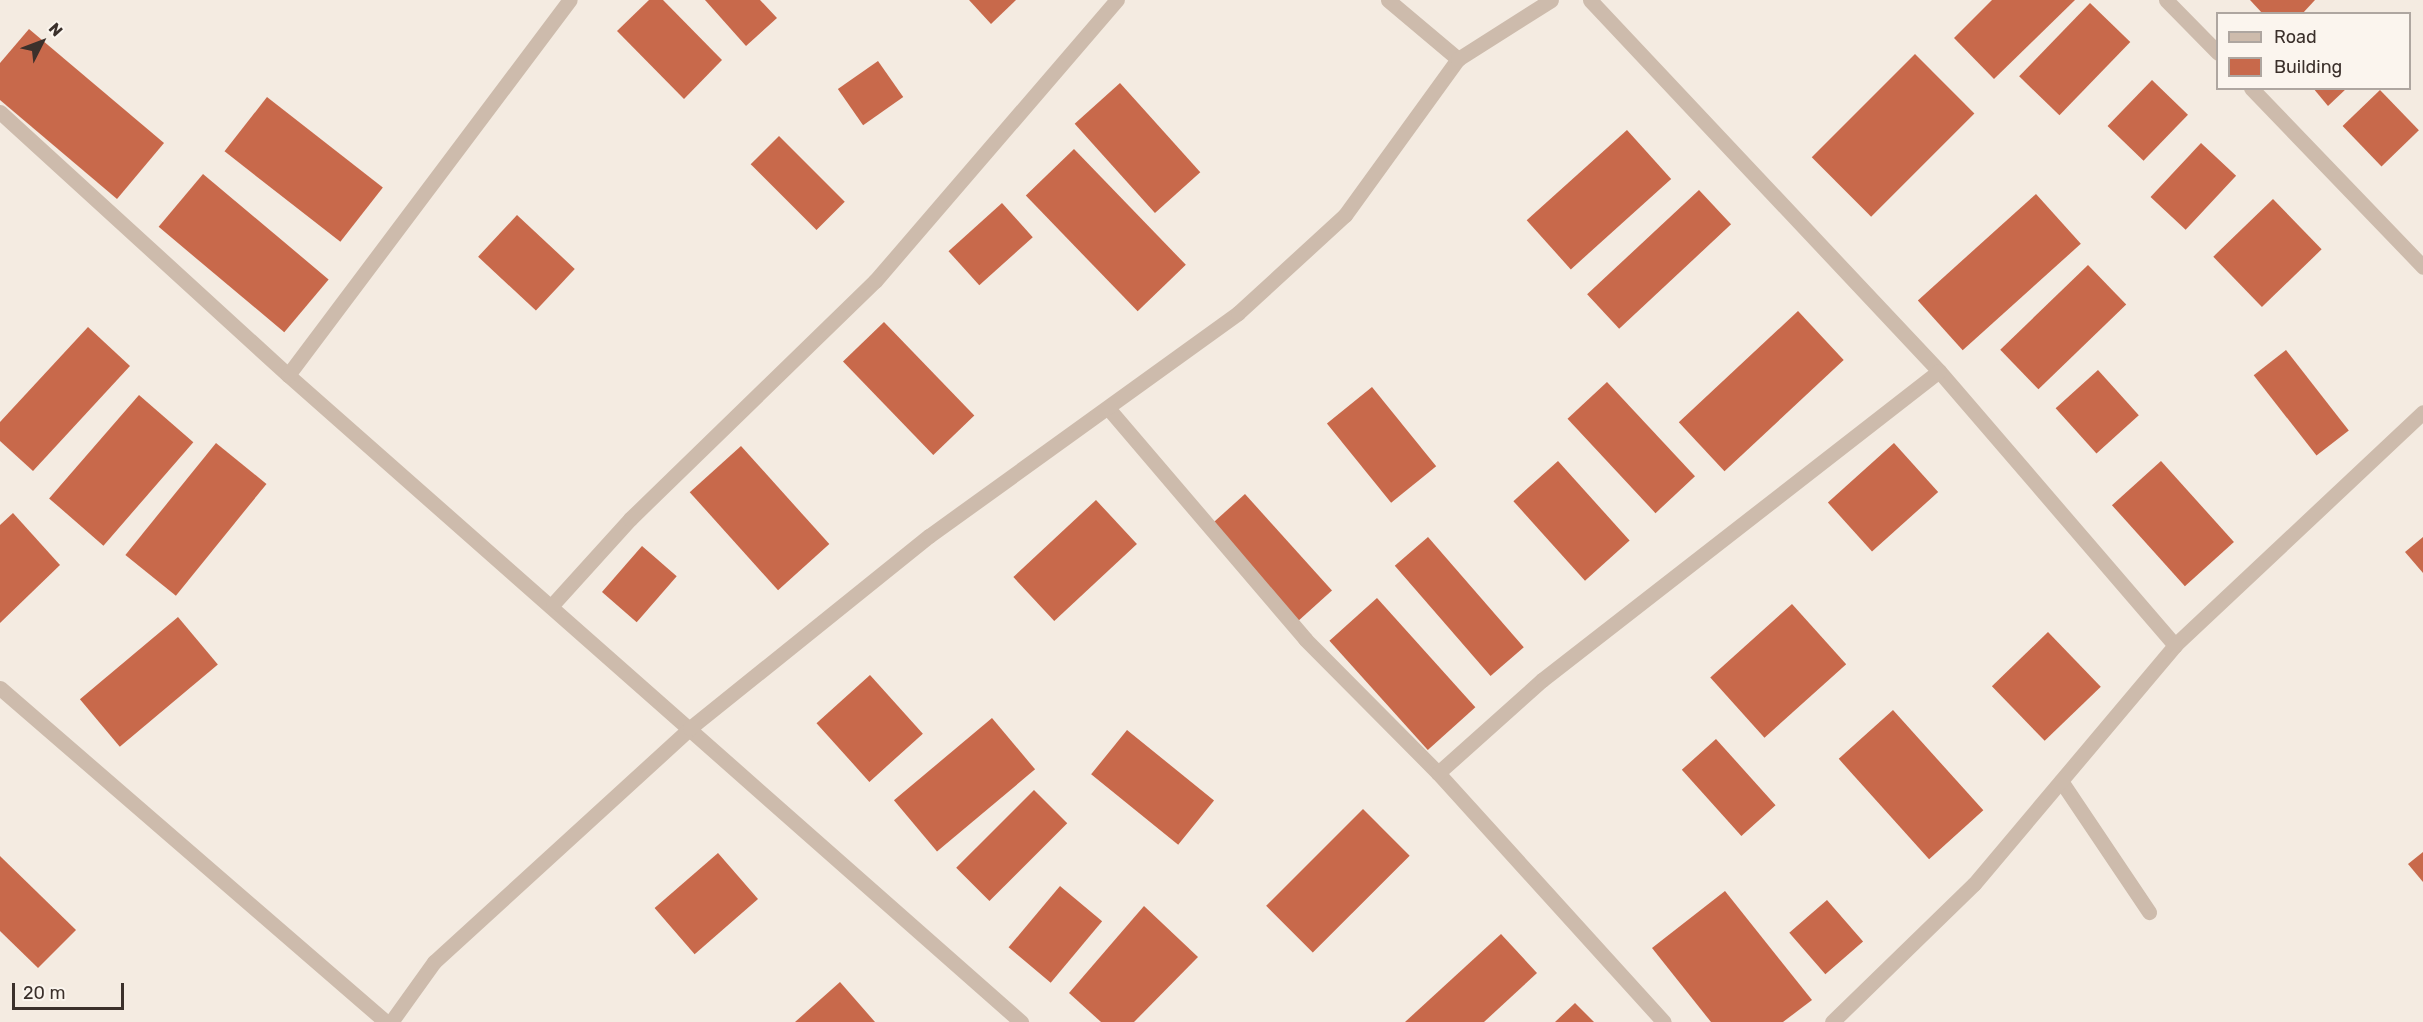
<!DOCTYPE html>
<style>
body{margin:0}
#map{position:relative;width:2423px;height:1022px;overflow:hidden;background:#f4ebe1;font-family:Rubik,sans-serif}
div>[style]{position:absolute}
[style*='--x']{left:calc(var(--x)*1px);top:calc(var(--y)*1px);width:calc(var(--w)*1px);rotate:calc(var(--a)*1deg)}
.building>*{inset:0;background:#c8694b;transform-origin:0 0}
.street>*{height:15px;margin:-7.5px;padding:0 7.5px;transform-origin:7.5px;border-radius:7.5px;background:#cdbbac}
span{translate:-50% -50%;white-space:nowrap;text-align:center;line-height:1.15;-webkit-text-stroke:4.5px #fbf5ee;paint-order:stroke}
.legend{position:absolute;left:2216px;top:12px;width:195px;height:78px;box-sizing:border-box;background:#fbf5ee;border:2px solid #aea6a0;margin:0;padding:8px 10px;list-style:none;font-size:18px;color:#3b302b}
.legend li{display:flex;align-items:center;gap:12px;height:30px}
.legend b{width:30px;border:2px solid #aea6a0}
.north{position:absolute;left:12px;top:12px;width:60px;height:60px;-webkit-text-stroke:4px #fbf5ee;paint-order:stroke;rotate:48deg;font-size:16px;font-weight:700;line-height:24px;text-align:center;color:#3b302b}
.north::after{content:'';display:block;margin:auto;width:21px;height:27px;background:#3b302b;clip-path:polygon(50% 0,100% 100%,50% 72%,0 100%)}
.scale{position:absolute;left:12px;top:983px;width:112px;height:27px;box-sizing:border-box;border:3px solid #3b302b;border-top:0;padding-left:8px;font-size:18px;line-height:21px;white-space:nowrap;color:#3b302b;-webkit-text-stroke:4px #fbf5ee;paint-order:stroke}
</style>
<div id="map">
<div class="building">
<div style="clip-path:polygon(649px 0,663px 0,722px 60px,684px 99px,617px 31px)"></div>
<div style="clip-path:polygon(705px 0,760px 0,777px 18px,746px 46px)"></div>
<div style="clip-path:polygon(969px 0,1016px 0,991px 24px)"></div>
<div style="clip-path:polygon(1992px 0,2075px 0,1994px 79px,1954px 38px)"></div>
<div style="clip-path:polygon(2250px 0,2315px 0,2302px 14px,2263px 14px)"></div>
<div style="left:2090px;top:3px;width:56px;height:102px;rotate:44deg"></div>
<div style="clip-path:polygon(29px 29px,164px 143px,117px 199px,0 100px,0 63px)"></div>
<div style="left:1915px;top:54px;width:84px;height:146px;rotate:45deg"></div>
<div style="left:878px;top:61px;width:44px;height:49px;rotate:55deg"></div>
<div style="left:2152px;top:80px;width:50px;height:64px;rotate:44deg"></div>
<div style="left:1120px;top:83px;width:120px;height:61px;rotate:48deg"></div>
<div style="clip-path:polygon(2313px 88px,2347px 88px,2328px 106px)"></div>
<div style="left:2380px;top:90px;width:56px;height:52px;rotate:46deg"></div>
<div style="left:267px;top:97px;width:147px;height:69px;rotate:38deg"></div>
<div style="left:1627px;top:130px;width:66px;height:135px;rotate:48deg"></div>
<div style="left:779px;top:136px;width:93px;height:40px;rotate:45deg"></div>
<div style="left:2201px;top:143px;width:48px;height:74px;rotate:43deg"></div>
<div style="left:1074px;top:149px;width:161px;height:67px;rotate:46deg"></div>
<div style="left:203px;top:174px;width:164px;height:69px;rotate:40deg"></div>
<div style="left:1699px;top:190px;width:47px;height:153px;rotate:47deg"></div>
<div style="left:2036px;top:194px;width:67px;height:159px;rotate:48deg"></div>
<div style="left:2273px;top:199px;width:70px;height:83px;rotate:46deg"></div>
<div style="left:1002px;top:203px;width:46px;height:72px;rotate:48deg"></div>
<div style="left:517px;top:215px;width:79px;height:57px;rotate:43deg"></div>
<div style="left:2088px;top:265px;width:55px;height:122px;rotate:46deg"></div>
<div style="left:1798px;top:311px;width:67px;height:163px;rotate:47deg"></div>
<div style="left:884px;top:322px;width:130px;height:57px;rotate:46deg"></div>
<div style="clip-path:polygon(88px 327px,130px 366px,33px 471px,0 441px,0 422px)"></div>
<div style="left:2286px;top:350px;width:102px;height:41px;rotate:52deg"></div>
<div style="left:2098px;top:370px;width:61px;height:57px;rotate:48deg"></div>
<div style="left:1607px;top:382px;width:129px;height:54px;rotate:47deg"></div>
<div style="left:1372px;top:387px;width:102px;height:58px;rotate:51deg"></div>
<div style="left:139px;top:395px;width:72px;height:137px;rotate:41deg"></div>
<div style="left:216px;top:443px;width:65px;height:144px;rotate:39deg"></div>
<div style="left:1894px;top:443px;width:66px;height:89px;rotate:48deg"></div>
<div style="left:741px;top:446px;width:132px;height:69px;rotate:48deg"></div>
<div style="left:1558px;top:461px;width:107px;height:60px;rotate:48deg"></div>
<div style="left:2161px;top:461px;width:109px;height:66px;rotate:48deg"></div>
<div style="left:1245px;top:494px;width:130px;height:50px;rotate:48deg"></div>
<div style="left:1096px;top:500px;width:60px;height:113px;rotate:47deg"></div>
<div style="clip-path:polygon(13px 513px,60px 565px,0 623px,0 525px)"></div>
<div style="left:1428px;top:537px;width:146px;height:44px;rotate:49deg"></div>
<div style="clip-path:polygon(2423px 537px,2423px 573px,2405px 552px)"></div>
<div style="left:642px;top:546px;width:46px;height:61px;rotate:41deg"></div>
<div style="left:1377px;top:598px;width:147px;height:64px;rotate:48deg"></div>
<div style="left:1792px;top:604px;width:81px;height:110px;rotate:48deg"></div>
<div style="left:178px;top:617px;width:62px;height:128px;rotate:50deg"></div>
<div style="left:2048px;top:632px;width:76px;height:78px;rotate:46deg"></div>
<div style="left:870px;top:675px;width:79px;height:72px;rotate:48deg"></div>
<div style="left:1893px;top:710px;width:135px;height:73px;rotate:48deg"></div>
<div style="left:992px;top:718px;width:67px;height:128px;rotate:50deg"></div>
<div style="left:1127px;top:730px;width:112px;height:57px;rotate:39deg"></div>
<div style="left:1716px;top:739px;width:89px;height:46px;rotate:48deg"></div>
<div style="left:1034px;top:790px;width:47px;height:110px;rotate:45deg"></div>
<div style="left:1363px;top:809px;width:66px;height:137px;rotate:45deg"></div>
<div style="clip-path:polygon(2423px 852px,2423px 882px,2408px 864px)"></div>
<div style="left:718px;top:853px;width:61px;height:84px;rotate:49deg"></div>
<div style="clip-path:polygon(0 856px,76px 930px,38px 968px,0 931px)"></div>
<div style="left:1060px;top:886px;width:55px;height:80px;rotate:40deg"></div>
<div style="clip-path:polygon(1725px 891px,1812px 1000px,1783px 1022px,1711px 1022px,1652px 948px)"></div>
<div style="left:1827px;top:900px;width:55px;height:50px;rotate:49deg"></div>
<div style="clip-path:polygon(1144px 906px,1198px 957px,1134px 1022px,1101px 1022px,1069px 993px)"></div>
<div style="clip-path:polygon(1501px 934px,1537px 973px,1484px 1022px,1405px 1022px)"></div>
<div style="clip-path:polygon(840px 982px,875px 1022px,795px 1022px)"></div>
<div style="clip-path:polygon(1575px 1003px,1594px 1022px,1555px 1022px)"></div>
</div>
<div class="street">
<div style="--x:1388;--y:0;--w:92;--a:40.1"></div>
<div style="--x:1590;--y:0;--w:509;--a:46.75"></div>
<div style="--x:1939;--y:371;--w:362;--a:49.3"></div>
<div style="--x:2166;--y:0;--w:74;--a:45.5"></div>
<div style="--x:2251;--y:88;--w:248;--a:46.1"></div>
<div style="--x:0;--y:112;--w:390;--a:42.4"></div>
<div style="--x:288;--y:375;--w:978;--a:41.43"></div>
<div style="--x:288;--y:375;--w:469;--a:-53.1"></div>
<div style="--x:1108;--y:408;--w:304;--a:49.5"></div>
<div style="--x:1305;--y:639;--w:189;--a:45.2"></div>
<div style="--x:1438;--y:773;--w:336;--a:47.8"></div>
<div style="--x:553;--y:604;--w:115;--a:-47.8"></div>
<div style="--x:630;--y:519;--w:342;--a:-44.2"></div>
<div style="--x:875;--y:281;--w:371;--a:-49.3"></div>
<div style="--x:0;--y:688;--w:510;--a:40.87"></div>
<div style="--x:1438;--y:773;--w:140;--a:-41.8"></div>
<div style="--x:1542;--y:680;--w:503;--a:-37.89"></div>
<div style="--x:2061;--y:781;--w:158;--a:56.1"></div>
<div style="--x:391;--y:1022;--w:74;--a:-54.4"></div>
<div style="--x:434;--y:962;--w:347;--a:-42.4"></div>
<div style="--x:690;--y:728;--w:307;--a:-38.8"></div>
<div style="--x:929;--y:536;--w:381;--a:-35.8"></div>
<div style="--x:1238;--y:313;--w:145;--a:-42.5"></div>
<div style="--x:1345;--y:215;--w:193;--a:-54.1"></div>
<div style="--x:1458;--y:59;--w:110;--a:-32.4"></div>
<div style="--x:1832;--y:1022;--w:198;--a:-44.2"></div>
<div style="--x:1974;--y:884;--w:312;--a:-49.9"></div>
<div style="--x:2175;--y:645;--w:340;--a:-43.2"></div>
</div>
<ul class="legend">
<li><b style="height:8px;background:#cdbbac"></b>Road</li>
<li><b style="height:16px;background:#c8694b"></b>Building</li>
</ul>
<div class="north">N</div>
<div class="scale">20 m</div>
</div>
